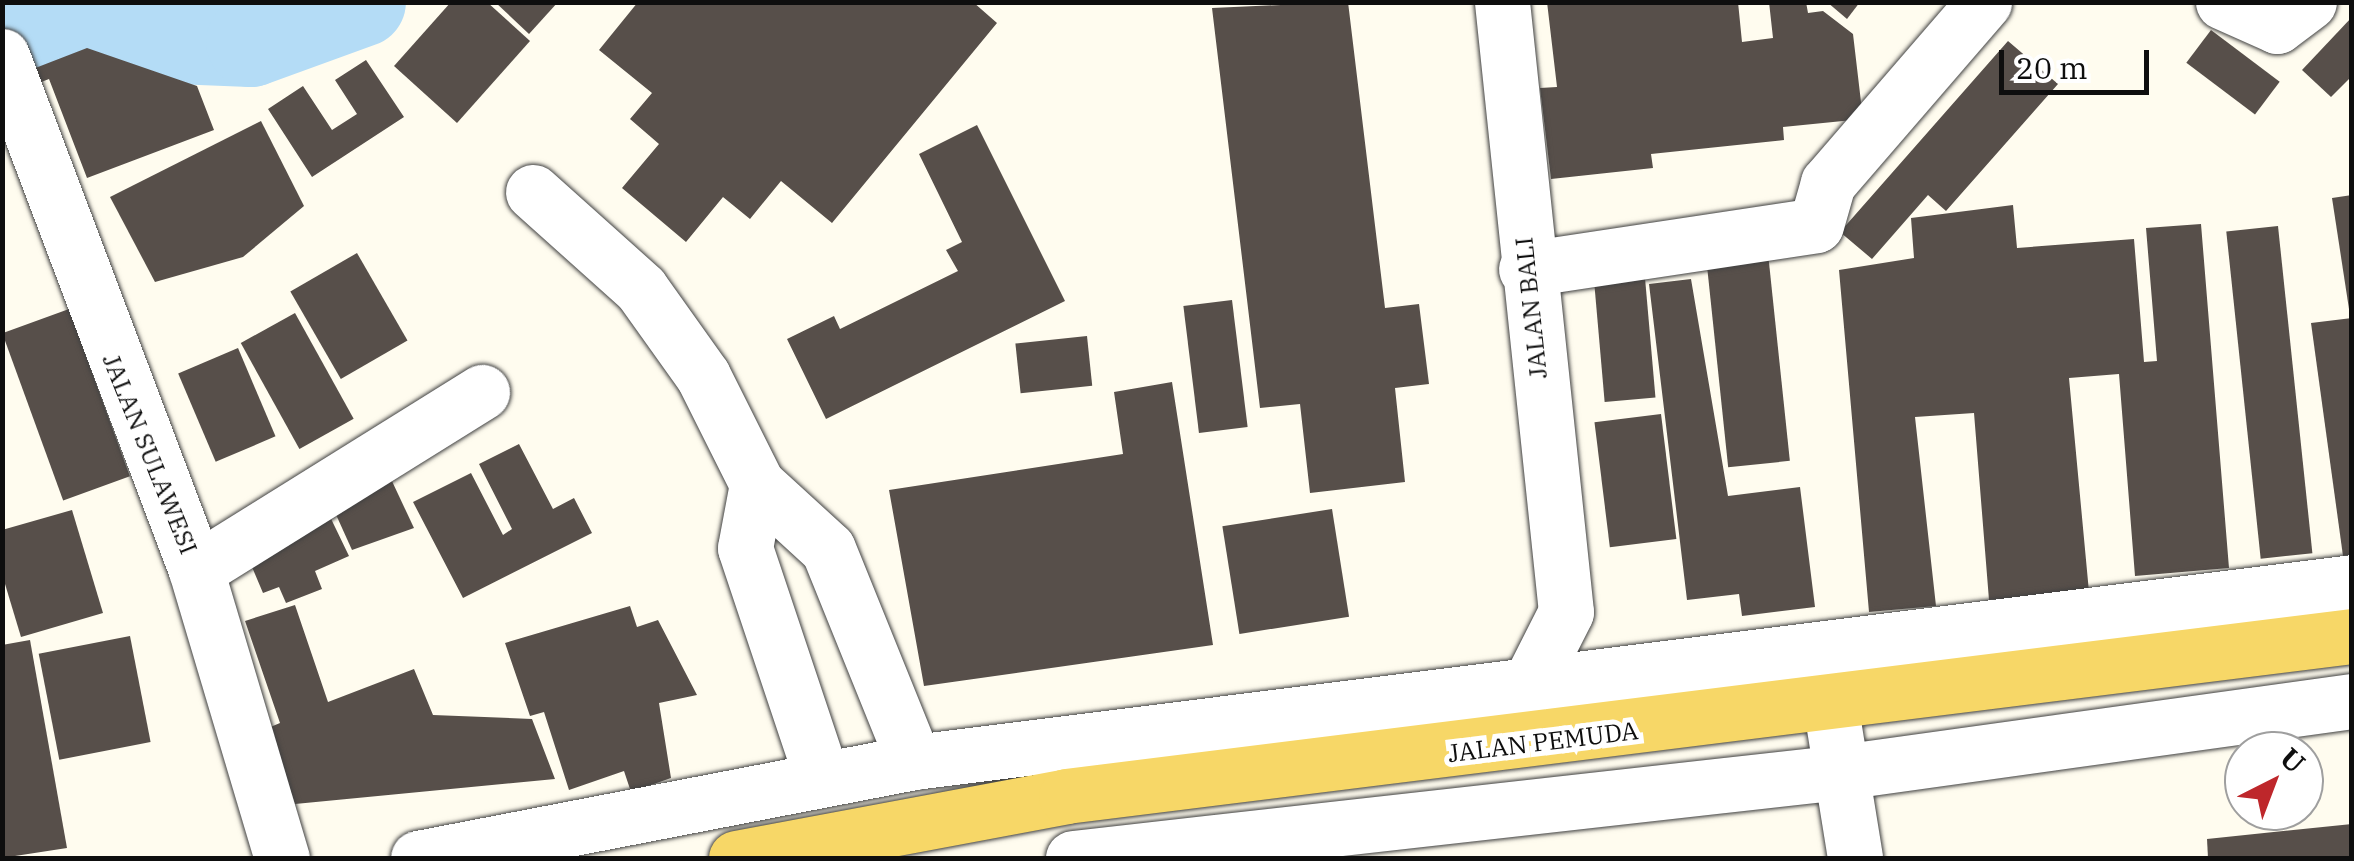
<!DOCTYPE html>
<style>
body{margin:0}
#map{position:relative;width:2354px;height:861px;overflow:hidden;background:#fffcef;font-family:"IBM Plex Serif",serif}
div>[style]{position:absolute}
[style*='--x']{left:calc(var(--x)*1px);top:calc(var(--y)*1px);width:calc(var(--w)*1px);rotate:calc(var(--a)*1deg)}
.river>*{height:90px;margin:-45px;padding:0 45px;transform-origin:45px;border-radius:45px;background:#b4dcf6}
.building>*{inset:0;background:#574f4a;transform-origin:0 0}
.roads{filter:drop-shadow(0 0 2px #414141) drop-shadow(0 0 2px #414141)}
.minor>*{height:55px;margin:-27.5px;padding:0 27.5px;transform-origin:27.5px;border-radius:27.5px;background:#fff}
.major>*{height:55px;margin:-27.5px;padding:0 27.5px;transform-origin:27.5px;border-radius:27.5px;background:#f7d767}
span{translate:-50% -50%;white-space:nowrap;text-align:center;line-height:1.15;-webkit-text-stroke:10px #fff;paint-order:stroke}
.street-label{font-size:25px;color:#0e0e0e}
.frame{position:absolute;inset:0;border:5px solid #0e0e0e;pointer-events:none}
.north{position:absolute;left:2224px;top:731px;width:100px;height:100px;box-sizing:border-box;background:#fff;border:2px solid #9f9f9f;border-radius:50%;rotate:42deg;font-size:28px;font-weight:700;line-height:40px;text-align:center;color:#0e0e0e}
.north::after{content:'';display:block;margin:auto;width:35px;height:45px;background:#be272b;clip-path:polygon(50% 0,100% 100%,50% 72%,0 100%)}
.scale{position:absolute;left:1999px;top:50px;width:150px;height:45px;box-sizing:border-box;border:5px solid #0e0e0e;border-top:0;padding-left:12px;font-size:30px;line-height:35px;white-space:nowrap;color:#0e0e0e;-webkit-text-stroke:8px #fff;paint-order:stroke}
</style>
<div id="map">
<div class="river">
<div style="--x:2;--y:32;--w:249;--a:2.3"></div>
<div style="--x:251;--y:42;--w:117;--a:-20"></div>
</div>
<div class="building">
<div style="clip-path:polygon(451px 2px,487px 2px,530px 41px,457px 123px,394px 66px)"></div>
<div style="clip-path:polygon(495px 2px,558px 2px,529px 34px)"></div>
<div style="clip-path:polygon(638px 2px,973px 2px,997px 23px,832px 223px,781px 181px,750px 219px,723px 197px,686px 242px,622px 188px,659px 144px,630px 119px,652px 93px,599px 50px)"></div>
<div style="clip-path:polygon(1348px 2px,1385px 308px,1419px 304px,1429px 384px,1395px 388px,1405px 482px,1310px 493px,1300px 404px,1260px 408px,1212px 8px)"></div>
<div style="clip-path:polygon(1547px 2px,1738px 2px,1742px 42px,1773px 38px,1769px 2px,1806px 2px,1808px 13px,1823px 11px,1853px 34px,1863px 119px,1783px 127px,1784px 140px,1651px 154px,1653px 168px,1551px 179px,1540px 88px,1557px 87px)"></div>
<div style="clip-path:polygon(1827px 2px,1860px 2px,1847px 19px)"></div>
<div style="clip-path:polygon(2352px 17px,2352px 76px,2331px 97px,2302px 70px)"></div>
<div style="left:2211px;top:30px;width:86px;height:41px;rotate:37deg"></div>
<div style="clip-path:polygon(2008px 41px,2058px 84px,1946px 211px,1928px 195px,1872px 259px,1840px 232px)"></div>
<div style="clip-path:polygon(87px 48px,197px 86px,214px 130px,87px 178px,49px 79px,31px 86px,25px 72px)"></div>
<div style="clip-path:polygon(366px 60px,404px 117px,312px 177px,268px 109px,303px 86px,332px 130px,357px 114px,335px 80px)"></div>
<div style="clip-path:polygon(261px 121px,304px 206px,243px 257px,155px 282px,110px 197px)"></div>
<div style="clip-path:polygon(977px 125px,1065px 301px,826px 419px,787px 339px,834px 316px,840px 329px,958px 271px,946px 250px,962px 242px,919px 154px)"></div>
<div style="clip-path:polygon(2352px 195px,2352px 308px,2349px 309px,2332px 198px)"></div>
<div style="clip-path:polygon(2013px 205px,2017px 248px,2134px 239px,2144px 362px,2157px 361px,2146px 228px,2201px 224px,2229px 568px,2135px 576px,2119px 374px,2069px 378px,2089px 592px,1989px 600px,1974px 413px,1915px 417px,1936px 606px,1869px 612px,1839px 270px,1914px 258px,1911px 218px)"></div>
<div style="left:2278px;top:226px;width:329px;height:52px;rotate:84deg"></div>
<div style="left:357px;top:253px;width:101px;height:77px;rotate:60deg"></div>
<div style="left:1768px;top:253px;width:209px;height:62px;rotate:84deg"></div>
<div style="left:1645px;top:278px;width:120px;height:51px;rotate:85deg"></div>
<div style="clip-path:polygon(1691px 279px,1728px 496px,1800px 487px,1815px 607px,1742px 616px,1739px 594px,1687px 600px,1649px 284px)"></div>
<div style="left:1232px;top:300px;width:128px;height:49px;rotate:83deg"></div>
<div style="left:69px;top:309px;width:178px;height:71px;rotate:70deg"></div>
<div style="left:295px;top:313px;width:121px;height:62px;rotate:61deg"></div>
<div style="clip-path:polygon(2352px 318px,2352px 555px,2343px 556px,2311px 323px)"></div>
<div style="left:1087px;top:336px;width:50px;height:72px;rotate:84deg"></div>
<div style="left:238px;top:348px;width:96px;height:65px;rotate:67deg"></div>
<div style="clip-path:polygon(1172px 382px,1213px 645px,924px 686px,889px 490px,1123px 454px,1114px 392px)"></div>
<div style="left:1661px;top:414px;width:126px;height:67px;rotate:83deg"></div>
<div style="clip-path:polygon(519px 444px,553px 509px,574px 498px,592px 533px,463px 598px,413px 502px,471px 473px,503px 535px,512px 529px,479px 464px)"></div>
<div style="clip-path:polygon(383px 462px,414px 528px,352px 550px,333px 508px)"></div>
<div style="clip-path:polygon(321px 498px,349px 556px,315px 571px,322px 589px,286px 603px,279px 587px,263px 593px,252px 567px)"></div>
<div style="left:1332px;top:509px;width:109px;height:111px;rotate:81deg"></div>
<div style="clip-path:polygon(72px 510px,103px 613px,21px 637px,2px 574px,2px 530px)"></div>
<div style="clip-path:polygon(295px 605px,328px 702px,414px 669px,433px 715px,532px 719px,555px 779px,295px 804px,268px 728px,280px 723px,245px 621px)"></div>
<div style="clip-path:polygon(630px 606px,637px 627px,658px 620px,697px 695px,659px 703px,671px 778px,631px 792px,624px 771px,569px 790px,544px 712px,530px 716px,505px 643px)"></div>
<div style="left:130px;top:636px;width:108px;height:93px;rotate:79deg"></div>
<div style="clip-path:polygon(30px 640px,67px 848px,2px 858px,2px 645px)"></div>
<div style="clip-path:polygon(2352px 824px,2352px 858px,2208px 858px,2207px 839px)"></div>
</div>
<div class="roads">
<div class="minor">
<div style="--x:1502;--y:2;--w:613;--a:84.01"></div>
<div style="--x:1566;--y:612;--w:73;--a:116.9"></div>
<div style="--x:1533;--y:677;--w:31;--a:73"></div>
<div style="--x:2223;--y:2;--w:59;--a:24"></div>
<div style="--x:2277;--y:26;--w:40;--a:-37"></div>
<div style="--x:2;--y:56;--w:549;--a:69.32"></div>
<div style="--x:196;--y:570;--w:301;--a:73.4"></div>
<div style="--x:533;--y:192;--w:145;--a:41.9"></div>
<div style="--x:641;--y:289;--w:107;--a:54.5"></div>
<div style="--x:703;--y:376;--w:121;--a:63.4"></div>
<div style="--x:757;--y:484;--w:96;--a:42.5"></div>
<div style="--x:828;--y:549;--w:230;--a:68"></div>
<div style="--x:1526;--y:269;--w:293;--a:-8.6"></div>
<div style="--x:1816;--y:225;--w:44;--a:-74.1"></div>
<div style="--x:1828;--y:183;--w:239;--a:-49.2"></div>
<div style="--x:757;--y:484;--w:65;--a:100.6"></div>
<div style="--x:745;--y:548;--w:243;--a:71.5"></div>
<div style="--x:196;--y:570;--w:337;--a:-31.9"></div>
<div style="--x:1830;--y:703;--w:157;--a:80.8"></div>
<div style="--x:418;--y:858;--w:505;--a:-10.95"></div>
<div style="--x:914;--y:762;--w:1449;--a:-7.13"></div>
<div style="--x:1073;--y:858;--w:773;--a:-6.39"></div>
<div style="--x:1841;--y:772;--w:516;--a:-7.91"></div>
</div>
<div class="major">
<div style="--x:736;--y:858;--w:336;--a:-10.6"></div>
<div style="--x:1066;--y:796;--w:1296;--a:-7.09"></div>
</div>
</div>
<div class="street-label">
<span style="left:1531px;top:308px;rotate:-96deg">JALAN BALI</span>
<span style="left:150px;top:454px;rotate:68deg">JALAN SULAWESI</span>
<span style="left:1543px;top:742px;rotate:-7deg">JALAN PEMUDA</span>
</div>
<div class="frame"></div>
<div class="north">U</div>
<div class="scale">20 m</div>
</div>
